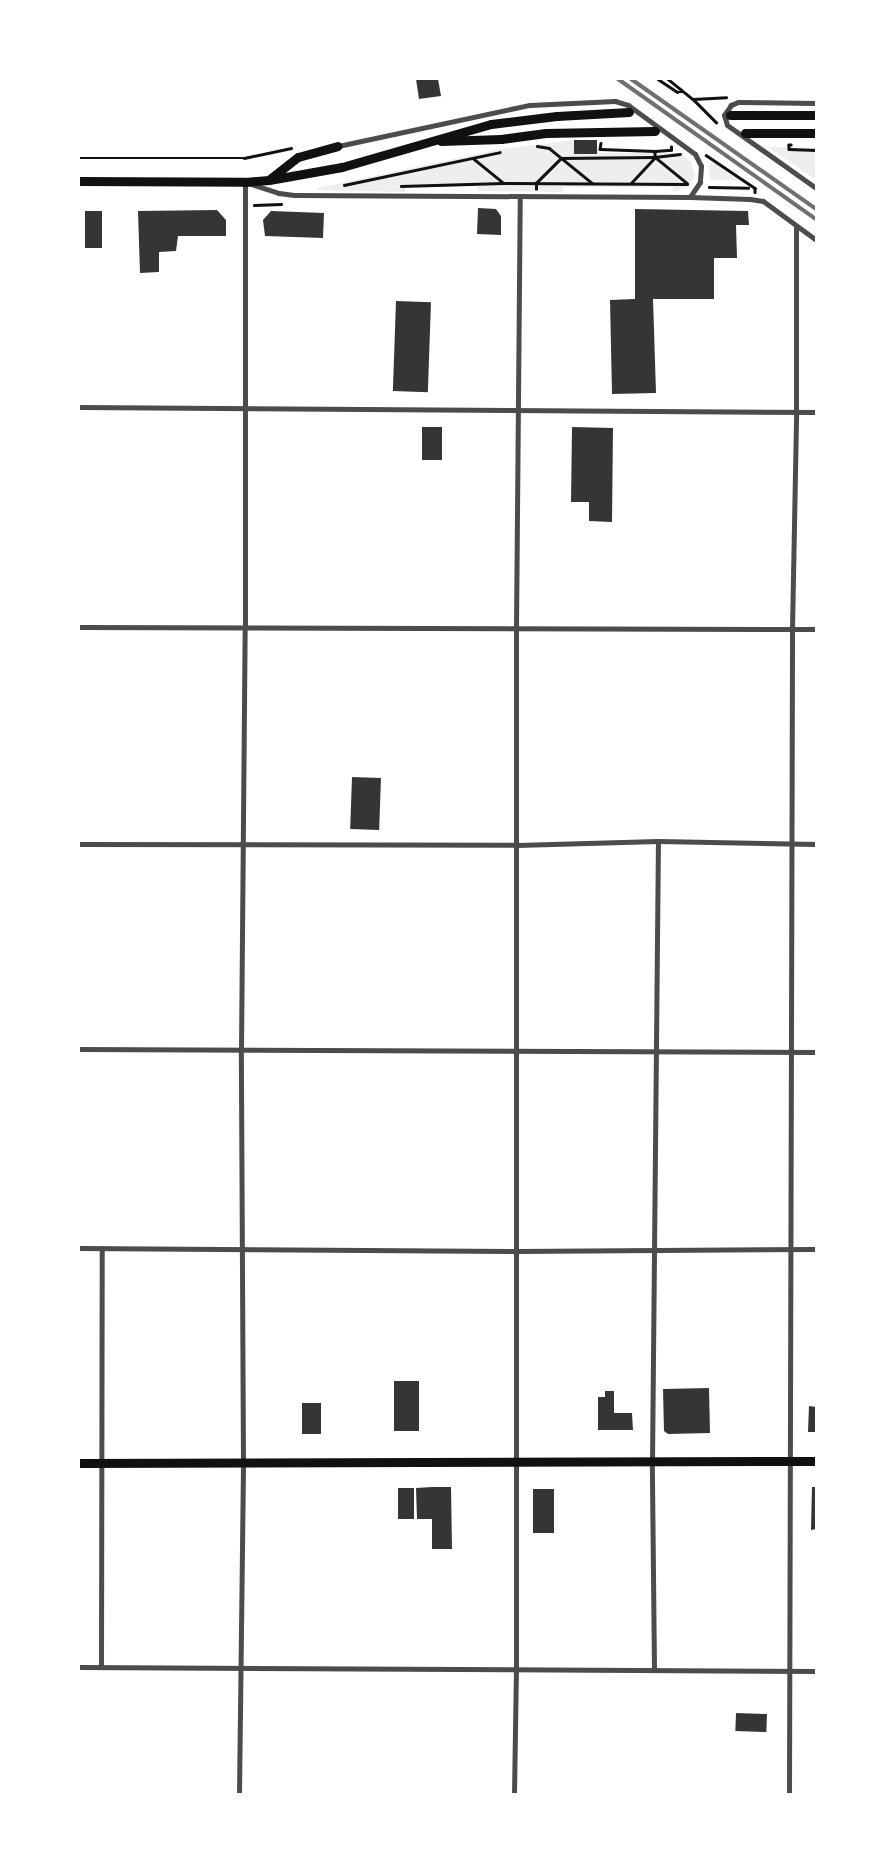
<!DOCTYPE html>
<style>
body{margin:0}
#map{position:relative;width:895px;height:1873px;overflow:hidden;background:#fff;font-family:"IBM Plex Sans",sans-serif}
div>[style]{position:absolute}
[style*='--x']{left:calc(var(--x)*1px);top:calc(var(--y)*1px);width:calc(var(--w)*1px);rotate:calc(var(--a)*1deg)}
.green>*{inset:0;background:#eee}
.building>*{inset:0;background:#353535;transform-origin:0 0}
.path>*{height:2.5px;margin:-1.25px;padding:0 1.25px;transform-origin:1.25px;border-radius:1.25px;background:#111}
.minor>*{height:5px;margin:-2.5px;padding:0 2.5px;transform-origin:2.5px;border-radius:2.5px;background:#4c4c4c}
.secondary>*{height:9px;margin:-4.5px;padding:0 4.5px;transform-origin:4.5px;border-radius:4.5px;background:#111}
.rail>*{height:4px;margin:-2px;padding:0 2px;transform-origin:2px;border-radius:2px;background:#707070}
span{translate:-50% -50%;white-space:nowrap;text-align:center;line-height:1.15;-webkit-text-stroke:5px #fff;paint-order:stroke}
.frame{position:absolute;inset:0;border:80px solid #fff;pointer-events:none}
</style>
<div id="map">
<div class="green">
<div style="clip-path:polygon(574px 140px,597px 140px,598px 153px,680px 153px,691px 162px,695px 176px,688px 188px,673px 192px,673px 187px,563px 187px,563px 192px,478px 191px,478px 186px,405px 186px,405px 192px,317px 190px,317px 188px,501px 149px)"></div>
<div style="clip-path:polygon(768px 147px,816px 148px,816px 178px,812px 177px)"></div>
<div style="clip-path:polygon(715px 163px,739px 180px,710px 180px,709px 164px)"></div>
</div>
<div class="building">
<div style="clip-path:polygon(416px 79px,438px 79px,441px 96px,419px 99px)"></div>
<div style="left:574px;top:140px;width:23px;height:14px"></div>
<div style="clip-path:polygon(478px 208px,496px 209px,501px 216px,501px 235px,477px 234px)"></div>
<div style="clip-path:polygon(635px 209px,748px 211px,749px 225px,736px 225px,737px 258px,714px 258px,714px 299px,653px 299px,656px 393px,612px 394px,610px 300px,635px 299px)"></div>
<div style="clip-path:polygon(217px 210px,226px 220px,226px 236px,178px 236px,176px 251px,159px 252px,159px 272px,140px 273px,138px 211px)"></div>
<div style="left:85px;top:211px;width:17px;height:37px"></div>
<div style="clip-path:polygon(271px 211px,324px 213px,323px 238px,265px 236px,263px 220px)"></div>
<div style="left:396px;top:301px;width:35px;height:90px;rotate:2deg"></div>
<div style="left:442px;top:427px;width:33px;height:20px;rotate:90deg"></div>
<div style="clip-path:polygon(572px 427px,613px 428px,612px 522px,589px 521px,589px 502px,571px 502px)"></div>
<div style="left:352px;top:777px;width:29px;height:52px;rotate:2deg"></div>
<div style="left:394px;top:1381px;width:25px;height:50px"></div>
<div style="clip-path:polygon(709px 1388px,710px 1433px,668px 1434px,664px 1431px,663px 1389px)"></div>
<div style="clip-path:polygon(605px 1391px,614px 1391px,614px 1413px,632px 1413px,633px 1430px,598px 1430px,598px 1397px,605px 1397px)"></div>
<div style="left:302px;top:1403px;width:19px;height:31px"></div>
<div style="clip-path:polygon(809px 1406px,816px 1407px,816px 1432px,808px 1432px)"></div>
<div style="clip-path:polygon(432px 1487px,451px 1487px,452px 1549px,432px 1549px,432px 1519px,417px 1519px,416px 1488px)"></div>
<div style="clip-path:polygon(812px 1487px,816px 1487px,816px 1529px,811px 1530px)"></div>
<div style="left:398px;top:1488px;width:16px;height:31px"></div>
<div style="left:533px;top:1489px;width:21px;height:44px"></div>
<div style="left:736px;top:1713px;width:31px;height:18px;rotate:2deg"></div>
</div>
<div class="path">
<div style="--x:658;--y:79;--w:23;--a:34"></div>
<div style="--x:677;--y:92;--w:6;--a:0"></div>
<div style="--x:668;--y:79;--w:32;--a:39"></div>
<div style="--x:693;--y:99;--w:33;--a:45"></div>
<div style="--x:693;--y:99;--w:33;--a:-3"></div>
<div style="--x:601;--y:143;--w:6;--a:99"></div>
<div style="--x:600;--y:149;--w:55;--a:2.1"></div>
<div style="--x:655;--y:151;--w:6;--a:90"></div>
<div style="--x:655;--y:157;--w:41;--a:39.1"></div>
<div style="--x:791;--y:145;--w:2;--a:180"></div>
<div style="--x:789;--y:145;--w:4;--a:90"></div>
<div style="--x:789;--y:149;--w:27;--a:2"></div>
<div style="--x:537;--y:146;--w:12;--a:9"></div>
<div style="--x:549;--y:148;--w:55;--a:39.1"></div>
<div style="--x:655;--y:151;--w:16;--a:-4"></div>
<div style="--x:671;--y:150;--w:3;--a:-90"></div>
<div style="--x:706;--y:155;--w:59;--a:34"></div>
<div style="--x:755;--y:188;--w:4;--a:90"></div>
<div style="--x:79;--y:158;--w:165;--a:0"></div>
<div style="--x:244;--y:158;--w:48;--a:-12"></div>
<div style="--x:474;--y:159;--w:36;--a:39"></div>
<div style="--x:631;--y:183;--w:35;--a:-47"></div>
<div style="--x:344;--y:185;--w:159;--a:-11.9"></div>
<div style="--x:401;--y:186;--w:102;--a:-1.7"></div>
<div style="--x:503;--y:183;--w:184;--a:0.3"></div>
<div style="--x:709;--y:187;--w:39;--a:1"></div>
<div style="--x:536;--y:189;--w:6;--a:-90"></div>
<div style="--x:536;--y:183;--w:35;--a:-45"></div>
<div style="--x:561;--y:158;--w:94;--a:-0.6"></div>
<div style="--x:655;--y:157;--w:25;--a:-7"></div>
<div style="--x:254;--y:205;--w:27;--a:-2"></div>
</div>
<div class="minor">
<div style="--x:816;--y:103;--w:78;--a:-179.3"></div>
<div style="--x:738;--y:102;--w:8;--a:157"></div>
<div style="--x:731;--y:105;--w:12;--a:125"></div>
<div style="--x:724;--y:115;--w:10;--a:73"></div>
<div style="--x:727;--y:125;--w:109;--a:35.3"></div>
<div style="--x:338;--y:146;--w:196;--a:-12.1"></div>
<div style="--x:530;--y:105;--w:85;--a:-2.7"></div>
<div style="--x:615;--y:101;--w:14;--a:17"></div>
<div style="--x:628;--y:105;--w:83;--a:36.2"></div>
<div style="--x:695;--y:154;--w:13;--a:63"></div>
<div style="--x:701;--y:166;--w:16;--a:94"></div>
<div style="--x:700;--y:182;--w:18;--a:124"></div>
<div style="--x:79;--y:407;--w:737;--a:0.39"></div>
<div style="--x:79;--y:627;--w:737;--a:0.16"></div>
<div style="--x:79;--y:844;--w:438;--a:0.1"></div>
<div style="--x:517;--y:845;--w:141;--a:-1.6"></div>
<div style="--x:658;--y:841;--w:158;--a:1.1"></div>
<div style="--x:79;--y:1049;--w:737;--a:0.23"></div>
<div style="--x:79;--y:1248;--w:437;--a:0.4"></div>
<div style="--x:516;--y:1251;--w:300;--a:-0.4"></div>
<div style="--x:79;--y:1667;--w:737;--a:0.31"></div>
<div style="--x:101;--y:1667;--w:419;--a:-89.9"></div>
<div style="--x:654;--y:1670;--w:208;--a:-90.6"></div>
<div style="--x:652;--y:1462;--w:621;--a:-89.45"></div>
<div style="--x:239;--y:1794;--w:331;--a:-89.3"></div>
<div style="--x:243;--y:1463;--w:413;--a:-90.3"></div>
<div style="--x:241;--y:1050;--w:423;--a:-89.5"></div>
<div style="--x:245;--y:627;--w:445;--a:-90"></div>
<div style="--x:245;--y:182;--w:36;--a:18"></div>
<div style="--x:279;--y:193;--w:15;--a:8"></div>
<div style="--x:294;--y:195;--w:396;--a:0.3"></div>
<div style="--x:690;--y:197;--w:60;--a:1.9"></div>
<div style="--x:750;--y:199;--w:13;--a:9"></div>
<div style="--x:763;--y:201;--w:66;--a:36.3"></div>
<div style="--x:514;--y:1794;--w:124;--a:-89.1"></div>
<div style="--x:516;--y:1670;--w:1042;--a:-90"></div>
<div style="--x:516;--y:628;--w:432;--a:-89.5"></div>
<div style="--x:789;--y:1794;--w:1165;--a:-89.85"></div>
<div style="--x:792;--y:629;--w:217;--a:-88.9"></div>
<div style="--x:796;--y:412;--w:186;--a:-90"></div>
</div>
<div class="secondary">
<div style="--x:730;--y:115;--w:86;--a:0"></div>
<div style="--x:745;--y:133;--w:71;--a:0"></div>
<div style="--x:441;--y:141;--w:60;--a:-1.9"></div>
<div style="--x:501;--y:139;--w:45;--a:-7.6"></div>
<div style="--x:546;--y:133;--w:109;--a:-1.1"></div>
<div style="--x:271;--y:178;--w:34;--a:-38"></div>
<div style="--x:298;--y:157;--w:41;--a:-15.4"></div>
<div style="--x:79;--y:181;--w:166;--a:0.3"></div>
<div style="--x:245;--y:182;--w:24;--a:-5"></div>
<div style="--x:269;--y:180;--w:74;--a:-10.1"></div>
<div style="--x:342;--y:167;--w:155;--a:-16.1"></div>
<div style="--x:491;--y:124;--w:66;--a:-6.9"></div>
<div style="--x:557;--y:116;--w:72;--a:-3.2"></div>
<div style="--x:79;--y:1463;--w:737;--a:-0.16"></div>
</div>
<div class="rail">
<div style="--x:618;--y:79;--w:242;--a:35.3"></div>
<div style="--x:631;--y:79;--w:226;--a:35.1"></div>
</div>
<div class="frame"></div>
</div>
